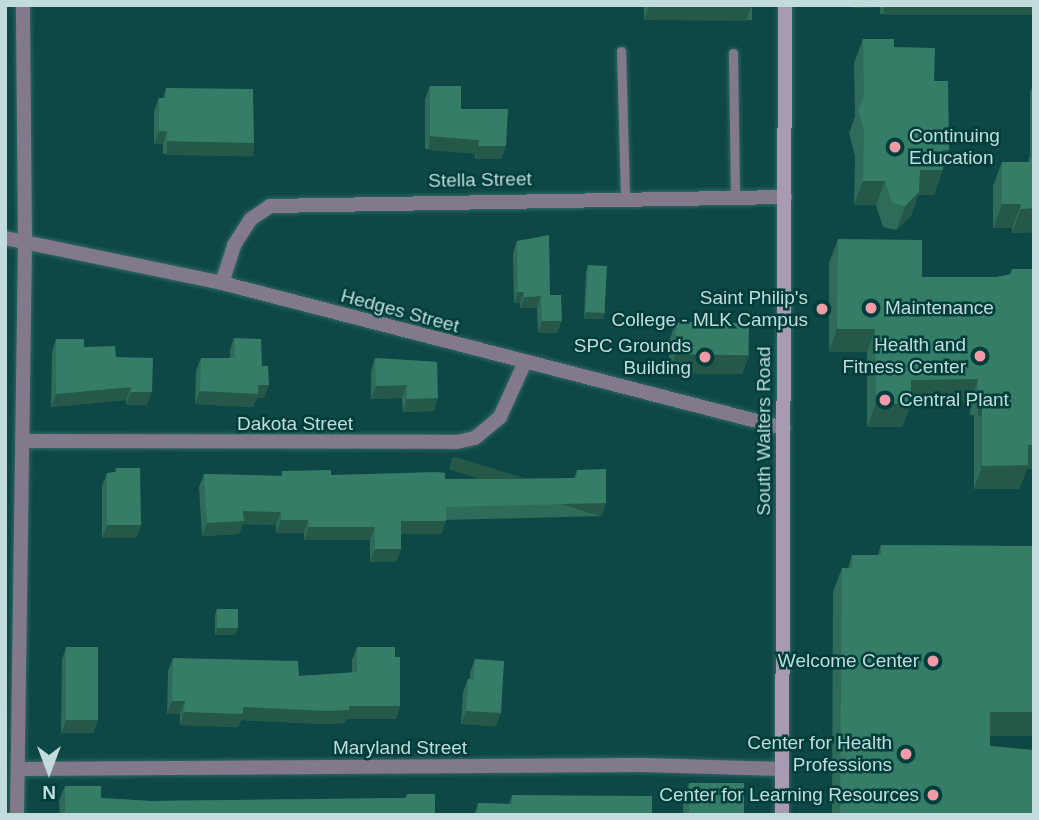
<!DOCTYPE html>
<style>
body{margin:0}
#map{position:relative;width:1039px;height:820px;overflow:hidden;background:#0d4846;font-family:Helvetica,sans-serif}
div>[style]{position:absolute}
[style*='--x']{left:calc(var(--x)*1px);top:calc(var(--y)*1px);width:calc(var(--w)*1px);rotate:calc(var(--a)*1deg)}
.roads{filter:drop-shadow(0 0 2px #316664) drop-shadow(0 0 2px #316664)}
.lane>*{height:9px;margin:-4.5px;padding:0 4.5px;transform-origin:4.5px;border-radius:4.5px;background:#827a8a}
.street>*{height:14px;margin:-7px;padding:0 7px;transform-origin:7px;border-radius:7px;background:#827a8a}
.secondary>*{height:14px;margin:-7px;padding:0 7px;transform-origin:7px;border-radius:7px;background:#a89ab3}
.wall>*{inset:0;background:#2e6c59;transform-origin:0 0}
.shaded-wall>*{inset:0;background:#255848;transform-origin:0 0}
.building>*{inset:0;background:#357d67;transform-origin:0 0}
.dots>*{width:19px;height:19px;translate:-50% -50%;box-sizing:border-box;border:4px solid #003e3b;border-radius:50%}
span{translate:-50% -50%;white-space:nowrap;text-align:center;line-height:1.15;-webkit-text-stroke:5px #003e3b;paint-order:stroke}
.poi-label{font-size:19px;color:#c1dcda}
.left{translate:0 -50%;text-align:left}
.right{translate:-100% -50%;text-align:right}
.street-label{font-size:19px;color:#c1dcda}
.frame{position:absolute;inset:0;border:7px solid #c1dcda;pointer-events:none}
.north{position:absolute;left:14px;top:736px;width:70px;height:70px;-webkit-text-stroke:5px #003e3b;paint-order:stroke;rotate:180deg;font-size:19px;font-weight:700;line-height:28px;text-align:center;color:#c1dcda}
.north::after{content:'';display:block;margin:auto;width:24px;height:32px;background:#c1dcda;clip-path:polygon(50% 0,100% 100%,50% 72%,0 100%)}
</style>
<div id="map">
<div class="roads">
<div class="lane">
<div style="--x:621;--y:51;--w:147;--a:88.4"></div>
<div style="--x:733;--y:53;--w:144;--a:89.2"></div>
</div>
<div class="street">
<div style="--x:5;--y:238;--w:222;--a:11.7"></div>
<div style="--x:222;--y:283;--w:580;--a:14.47"></div>
<div style="--x:222;--y:283;--w:40;--a:-72"></div>
<div style="--x:234;--y:245;--w:31;--a:-57"></div>
<div style="--x:251;--y:219;--w:23;--a:-34"></div>
<div style="--x:270;--y:206;--w:515;--a:-1"></div>
<div style="--x:22;--y:441;--w:435;--a:0.1"></div>
<div style="--x:457;--y:442;--w:18;--a:-13"></div>
<div style="--x:475;--y:438;--w:33;--a:-40"></div>
<div style="--x:500;--y:417;--w:58;--a:-65.6"></div>
<div style="--x:19;--y:769;--w:623;--a:-0.37"></div>
<div style="--x:642;--y:765;--w:140;--a:1.6"></div>
<div style="--x:17;--y:815;--w:572;--a:-89.2"></div>
<div style="--x:25;--y:243;--w:238;--a:-90.5"></div>
</div>
<div class="secondary">
<div style="--x:782;--y:815;--w:810;--a:-89.79"></div>
</div>
</div>
<div class="wall">
<div style="left:644px;top:5px;width:108px;height:15px"></div>
<div style="clip-path:polygon(854px 5px,1034px 5px,1034px 15px,880px 14px,880px 7px,854px 8px)"></div>
<div style="clip-path:polygon(863px 39px,894px 47px,934px 81px,949px 150px,934px 195px,918px 195px,911px 216px,896px 230px,883px 227px,876px 205px,854px 205px,855px 156px,849px 133px,855px 117px,854px 63px)"></div>
<div style="clip-path:polygon(1034px 82px,1034px 232px,1012px 233px,1012px 228px,993px 228px,993px 186px,1002px 162px,1028px 162px,1030px 155px,1030px 92px)"></div>
<div style="clip-path:polygon(430px 86px,461px 109px,506px 146px,501px 159px,475px 159px,475px 153px,425px 149px,425px 99px)"></div>
<div style="clip-path:polygon(166px 88px,254px 143px,249px 156px,163px 154px,163px 144px,154px 144px,154px 111px,159px 98px,163px 98px)"></div>
<div style="clip-path:polygon(838px 239px,922px 277px,996px 277px,1009px 275px,1012px 269px,1034px 269px,1034px 469px,1027px 469px,1019px 489px,974px 489px,974px 415px,970px 415px,970px 403px,911px 404px,902px 427px,867px 427px,867px 352px,829px 352px,829px 263px)"></div>
<div style="clip-path:polygon(517px 241px,550px 295px,557px 333px,538px 333px,537px 308px,520px 308px,520px 303px,514px 303px,513px 253px)"></div>
<div style="clip-path:polygon(588px 265px,605px 312px,603px 319px,584px 319px,586px 272px)"></div>
<div style="clip-path:polygon(676px 322px,749px 355px,742px 374px,669px 373px,669px 341px)"></div>
<div style="clip-path:polygon(234px 338px,262px 366px,264px 398px,257px 398px,253px 407px,195px 404px,196px 371px,201px 358px,230px 358px,230px 350px)"></div>
<div style="clip-path:polygon(56px 339px,116px 357px,147px 405px,126px 405px,126px 400px,51px 407px,52px 352px)"></div>
<div style="clip-path:polygon(375px 358px,437px 362px,434px 411px,403px 412px,402px 398px,371px 399px,371px 371px)"></div>
<div style="clip-path:polygon(116px 468px,141px 525px,136px 538px,102px 538px,102px 486px,107px 473px,115px 472px)"></div>
<div style="clip-path:polygon(577px 470px,602px 516px,446px 520px,441px 534px,401px 534px,401px 549px,396px 562px,370px 562px,370px 540px,304px 540px,304px 533px,276px 533px,276px 525px,243px 524px,239px 534px,202px 536px,199px 487px,204px 474px,281px 476px,282px 471px,331px 475px,445px 479px,574px 478px)"></div>
<div style="clip-path:polygon(881px 545px,1034px 546px,1034px 736px,990px 736px,990px 746px,1034px 815px,832px 815px,833px 592px,842px 568px,848px 568px,852px 555px,878px 555px)"></div>
<div style="clip-path:polygon(217px 609px,235px 635px,215px 635px,215px 616px)"></div>
<div style="clip-path:polygon(66px 647px,98px 720px,93px 733px,61px 733px,62px 660px)"></div>
<div style="clip-path:polygon(357px 647px,395px 657px,400px 706px,396px 719px,346px 719px,344px 723px,323px 724px,241px 720px,238px 727px,180px 725px,180px 714px,167px 714px,168px 671px,173px 658px,299px 676px,352px 673px,352px 660px)"></div>
<div style="clip-path:polygon(475px 659px,496px 726px,461px 724px,463px 692px,468px 679px,470px 679px,470px 672px)"></div>
<div style="clip-path:polygon(689px 783px,744px 815px,683px 815px,683px 802px)"></div>
<div style="clip-path:polygon(65px 786px,101px 798px,150px 801px,405px 798px,407px 794px,435px 815px,60px 815px,59px 801px)"></div>
<div style="clip-path:polygon(512px 795px,652px 815px,474px 815px,478px 803px,509px 804px)"></div>
</div>
<div class="shaded-wall">
<div style="clip-path:polygon(649px 5px,752px 5px,746px 21px,644px 20px)"></div>
<div style="clip-path:polygon(855px 5px,881px 5px,880px 7px,854px 8px)"></div>
<div style="left:884px;top:5px;width:150px;height:10px"></div>
<div style="clip-path:polygon(159px 131px,167px 131px,163px 144px,154px 144px)"></div>
<div style="left:430px;top:136px;width:49px;height:14px;rotate:5deg"></div>
<div style="left:167px;top:141px;width:87px;height:14px;rotate:1deg"></div>
<div style="clip-path:polygon(479px 146px,506px 146px,501px 159px,475px 159px)"></div>
<div style="clip-path:polygon(943px 150px,949px 150px,934px 195px,918px 195px,911px 216px,896px 230px,920px 170px)"></div>
<div style="clip-path:polygon(863px 181px,885px 181px,876px 205px,854px 205px)"></div>
<div style="clip-path:polygon(1002px 204px,1021px 204px,1012px 228px,993px 228px)"></div>
<div style="clip-path:polygon(1034px 208px,1034px 232px,1012px 233px,1021px 209px)"></div>
<div style="clip-path:polygon(518px 292px,524px 292px,520px 303px,514px 303px)"></div>
<div style="clip-path:polygon(541px 296px,537px 308px,520px 308px,524px 297px)"></div>
<div style="clip-path:polygon(586px 312px,605px 312px,603px 319px,584px 319px)"></div>
<div style="clip-path:polygon(542px 321px,562px 321px,557px 333px,538px 333px)"></div>
<div style="clip-path:polygon(837px 329px,875px 329px,867px 352px,829px 352px)"></div>
<div style="clip-path:polygon(676px 354px,749px 355px,742px 374px,669px 373px)"></div>
<div style="clip-path:polygon(978px 379px,970px 403px,911px 404px,902px 427px,867px 427px,876px 403px,911px 380px)"></div>
<div style="clip-path:polygon(258px 385px,269px 385px,264px 398px,257px 398px,253px 407px,195px 404px,200px 391px)"></div>
<div style="clip-path:polygon(407px 385px,402px 398px,371px 399px,376px 386px)"></div>
<div style="clip-path:polygon(131px 387px,126px 400px,51px 407px,56px 394px)"></div>
<div style="clip-path:polygon(131px 392px,152px 392px,147px 405px,126px 405px)"></div>
<div style="left:978px;top:392px;width:4px;height:24px"></div>
<div style="clip-path:polygon(438px 398px,434px 411px,403px 412px,407px 399px)"></div>
<div style="clip-path:polygon(1028px 445px,1034px 445px,1034px 469px,1027px 469px,1019px 489px,974px 489px,982px 466px)"></div>
<div style="left:606px;top:503px;width:14px;height:160px;rotate:107deg"></div>
<div style="clip-path:polygon(243px 511px,281px 512px,276px 525px,243px 524px,239px 534px,202px 536px,207px 523px)"></div>
<div style="clip-path:polygon(281px 520px,308px 520px,304px 533px,276px 533px)"></div>
<div style="clip-path:polygon(401px 521px,446px 521px,441px 534px,396px 534px)"></div>
<div style="clip-path:polygon(107px 525px,141px 525px,136px 538px,102px 538px)"></div>
<div style="clip-path:polygon(309px 527px,375px 527px,370px 540px,304px 540px)"></div>
<div style="clip-path:polygon(375px 549px,401px 549px,396px 562px,370px 562px)"></div>
<div style="clip-path:polygon(217px 628px,238px 628px,235px 635px,215px 635px)"></div>
<div style="clip-path:polygon(172px 701px,185px 701px,180px 714px,167px 714px)"></div>
<div style="clip-path:polygon(349px 706px,400px 706px,396px 719px,346px 719px,344px 723px,323px 724px,241px 720px,238px 727px,180px 725px,184px 712px,243px 707px)"></div>
<div style="clip-path:polygon(466px 711px,501px 713px,496px 726px,461px 724px)"></div>
<div style="clip-path:polygon(990px 712px,1034px 712px,1034px 736px,981px 736px)"></div>
<div style="clip-path:polygon(66px 720px,98px 720px,93px 733px,61px 733px)"></div>
</div>
<div class="building">
<div style="clip-path:polygon(863px 39px,894px 39px,894px 47px,935px 48px,934px 81px,948px 81px,949px 150px,943px 150px,943px 170px,920px 170px,919px 192px,905px 206px,892px 203px,885px 181px,863px 181px,864px 131px,858px 109px,864px 96px)"></div>
<div style="clip-path:polygon(430px 86px,461px 86px,461px 109px,508px 109px,506px 146px,479px 146px,479px 140px,430px 136px)"></div>
<div style="clip-path:polygon(166px 88px,253px 89px,254px 143px,167px 141px,167px 131px,159px 131px,159px 98px,166px 98px)"></div>
<div style="clip-path:polygon(1034px 148px,1034px 208px,1021px 209px,1021px 204px,1002px 204px,1002px 162px,1030px 162px)"></div>
<div style="clip-path:polygon(549px 235px,550px 295px,561px 295px,562px 321px,542px 321px,541px 296px,524px 297px,524px 292px,518px 292px,517px 241px)"></div>
<div style="clip-path:polygon(838px 239px,922px 240px,922px 277px,996px 277px,1012px 274px,1012px 269px,1034px 269px,1034px 445px,1028px 445px,1028px 465px,982px 466px,982px 392px,978px 392px,978px 379px,911px 380px,911px 404px,876px 403px,875px 329px,837px 329px)"></div>
<div style="left:588px;top:265px;width:19px;height:47px;rotate:3deg"></div>
<div style="left:676px;top:322px;width:73px;height:32px;rotate:1deg"></div>
<div style="clip-path:polygon(234px 338px,261px 339px,262px 366px,268px 366px,269px 385px,258px 385px,258px 394px,200px 391px,201px 358px,235px 358px)"></div>
<div style="clip-path:polygon(56px 339px,84px 339px,84px 347px,115px 346px,116px 357px,153px 358px,152px 392px,131px 392px,131px 387px,56px 394px)"></div>
<div style="clip-path:polygon(375px 358px,437px 362px,438px 398px,407px 399px,407px 385px,376px 386px)"></div>
<div style="clip-path:polygon(116px 468px,140px 468px,141px 525px,107px 525px,107px 473px,116px 472px)"></div>
<div style="clip-path:polygon(606px 469px,606px 503px,446px 507px,446px 521px,401px 521px,401px 549px,375px 549px,375px 527px,309px 527px,308px 520px,281px 520px,281px 512px,243px 511px,244px 521px,207px 523px,204px 474px,282px 476px,282px 471px,331px 470px,331px 475px,437px 472px,445px 473px,445px 479px,529px 479px,577px 478px,577px 470px)"></div>
<div style="clip-path:polygon(881px 545px,1034px 546px,1034px 712px,990px 712px,990px 746px,1034px 750px,1034px 815px,840px 815px,842px 568px,852px 568px,852px 555px,881px 555px)"></div>
<div style="left:217px;top:609px;width:21px;height:19px"></div>
<div style="left:66px;top:647px;width:32px;height:73px"></div>
<div style="clip-path:polygon(357px 647px,395px 647px,395px 657px,400px 657px,400px 706px,349px 706px,349px 710px,327px 711px,243px 707px,243px 714px,184px 712px,185px 701px,172px 701px,173px 658px,298px 661px,299px 676px,357px 672px)"></div>
<div style="clip-path:polygon(475px 659px,504px 661px,501px 713px,466px 711px,468px 679px,474px 680px)"></div>
<div style="left:689px;top:783px;width:55px;height:32px"></div>
<div style="clip-path:polygon(65px 786px,101px 786px,101px 798px,150px 801px,407px 798px,407px 794px,435px 794px,435px 815px,65px 815px)"></div>
<div style="clip-path:polygon(512px 795px,652px 796px,652px 815px,478px 815px,478px 803px,512px 804px)"></div>
</div>
<div class="dots">
<div style="left:895px;top:147px;background:#f39aa7"></div>
<div style="left:871px;top:308px;background:#f39aa7"></div>
<div style="left:822px;top:309px;background:#f39aa7"></div>
<div style="left:980px;top:356px;background:#f39aa7"></div>
<div style="left:705px;top:357px;background:#f39aa7"></div>
<div style="left:885px;top:400px;background:#f39aa7"></div>
<div style="left:933px;top:661px;background:#f39aa7"></div>
<div style="left:906px;top:754px;background:#f39aa7"></div>
<div style="left:933px;top:795px;background:#f39aa7"></div>
</div>
<div class="poi-label">
<span class="left" style="left:909px;top:147px">Continuing<br>Education</span>
<span class="right" style="left:808px;top:309px">Saint Philip's<br>College - MLK Campus</span>
<span class="left" style="left:885px;top:308px">Maintenance</span>
<span class="right" style="left:966px;top:356px">Health and<br>Fitness Center</span>
<span class="right" style="left:691px;top:357px">SPC Grounds<br>Building</span>
<span class="left" style="left:899px;top:400px">Central Plant</span>
<span class="right" style="left:919px;top:661px">Welcome Center</span>
<span class="right" style="left:892px;top:754px">Center for Health<br>Professions</span>
<span class="right" style="left:919px;top:795px">Center for Learning Resources</span>
</div>
<div class="street-label">
<span style="left:480px;top:180px;rotate:-1deg">Stella Street</span>
<span style="left:400px;top:311px;rotate:15deg">Hedges Street</span>
<span style="left:295px;top:424px">Dakota Street</span>
<span style="left:764px;top:431px;rotate:-90deg">South Walters Road</span>
<span style="left:400px;top:748px">Maryland Street</span>
</div>
<div class="frame"></div>
<div class="north">N</div>
</div>
